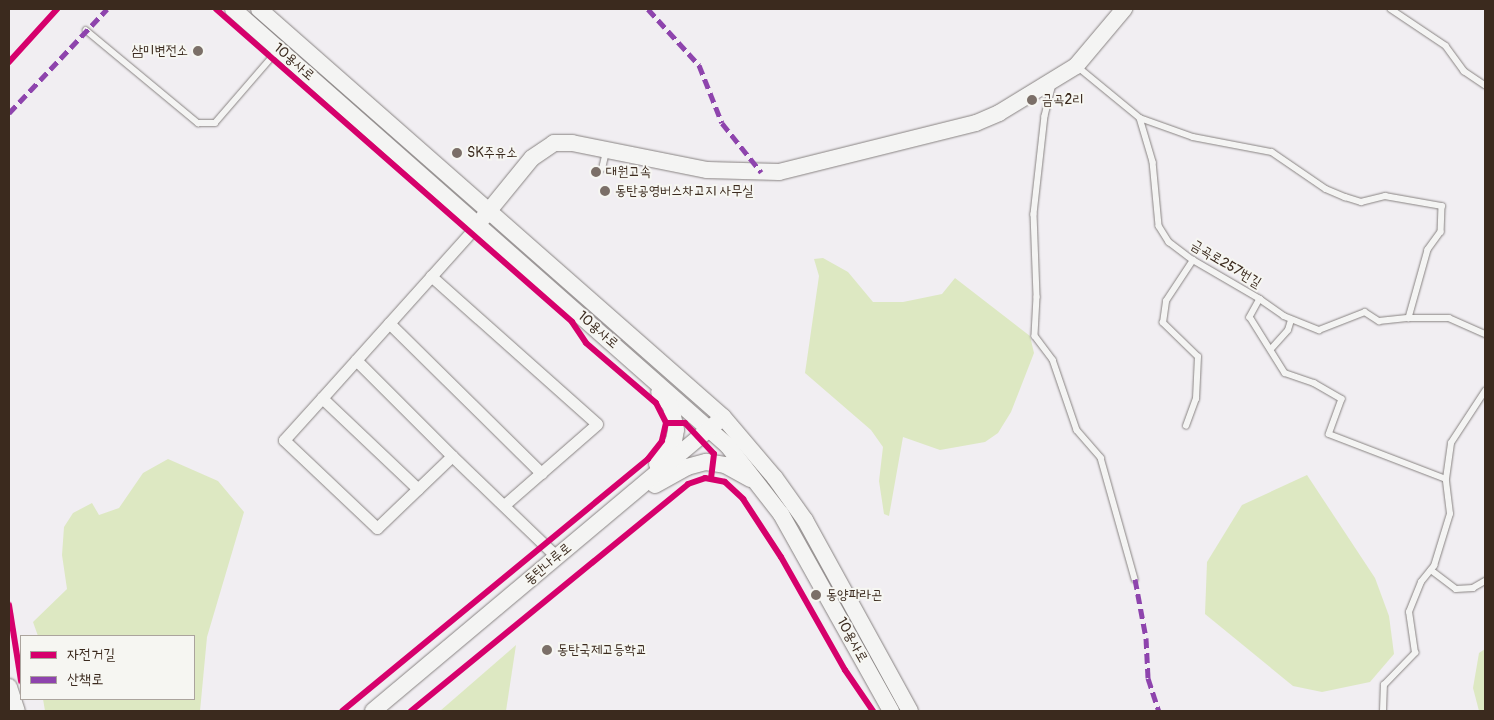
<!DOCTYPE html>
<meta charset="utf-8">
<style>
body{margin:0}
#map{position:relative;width:1494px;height:720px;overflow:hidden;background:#f1eef2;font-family:Pangolin,"Poor Story",sans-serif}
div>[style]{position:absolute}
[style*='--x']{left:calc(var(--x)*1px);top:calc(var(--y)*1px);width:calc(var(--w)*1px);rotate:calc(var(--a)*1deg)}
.green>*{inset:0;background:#dde8c2}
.roads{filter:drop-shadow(0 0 1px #888382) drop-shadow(0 0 1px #888382)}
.lane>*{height:5.5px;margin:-2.75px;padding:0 2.75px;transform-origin:2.75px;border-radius:2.75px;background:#f4f4f3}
.street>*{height:11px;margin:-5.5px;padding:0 5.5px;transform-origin:5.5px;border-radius:5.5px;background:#f4f4f3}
.secondary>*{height:16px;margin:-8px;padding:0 8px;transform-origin:8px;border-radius:8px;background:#f4f4f3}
.quiet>*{height:5px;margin-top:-2.5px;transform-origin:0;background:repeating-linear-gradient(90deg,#8e44ad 0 10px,transparent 0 15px)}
.cycleway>*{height:6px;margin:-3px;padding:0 3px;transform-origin:3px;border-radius:3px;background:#d6006c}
.dots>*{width:14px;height:14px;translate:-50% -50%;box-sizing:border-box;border:2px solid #f6f6f2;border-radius:50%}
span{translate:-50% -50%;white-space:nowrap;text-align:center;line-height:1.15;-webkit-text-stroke:4px #f6f6f2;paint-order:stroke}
.poi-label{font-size:14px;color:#3b2a1e}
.right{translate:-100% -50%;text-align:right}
.left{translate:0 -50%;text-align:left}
.street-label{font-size:14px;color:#3b2a1e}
.frame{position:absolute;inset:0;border:10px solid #3b2a1e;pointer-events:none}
.legend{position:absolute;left:20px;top:635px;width:175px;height:65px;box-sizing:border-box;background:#f6f6f2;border:1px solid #aba49d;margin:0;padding:6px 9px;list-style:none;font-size:15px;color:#3b2a1e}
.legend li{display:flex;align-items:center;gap:10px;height:25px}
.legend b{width:25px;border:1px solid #aba49d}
</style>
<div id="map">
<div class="green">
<div style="clip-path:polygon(823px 258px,848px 272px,873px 302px,903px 302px,942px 294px,955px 278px,1030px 336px,1034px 353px,1011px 412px,998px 433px,985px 442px,940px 450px,903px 437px,889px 516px,884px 514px,879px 481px,883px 447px,871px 430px,805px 373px,819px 276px,814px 259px)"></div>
<div style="clip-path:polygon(168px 459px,218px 481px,244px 512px,207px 637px,200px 711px,45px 711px,43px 699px,194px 699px,194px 636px,38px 636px,33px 622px,67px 589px,62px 555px,64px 527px,73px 513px,92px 503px,99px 515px,119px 508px,143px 473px)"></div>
<div style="clip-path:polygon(1307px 475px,1375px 578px,1389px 616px,1394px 654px,1370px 682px,1322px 692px,1293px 686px,1205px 614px,1207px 562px,1242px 505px)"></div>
<div style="clip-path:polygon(516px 645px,506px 711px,440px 711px)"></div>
<div style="clip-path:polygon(1485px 649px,1485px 711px,1479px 711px,1473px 688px,1479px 653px)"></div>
</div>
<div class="roads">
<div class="lane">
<div style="--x:1391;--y:9;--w:66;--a:33.9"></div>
<div style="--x:1446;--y:46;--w:31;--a:54"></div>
<div style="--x:1464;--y:71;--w:25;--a:34"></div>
<div style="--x:86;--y:30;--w:146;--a:39.7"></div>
<div style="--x:198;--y:123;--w:17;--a:0"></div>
<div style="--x:215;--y:123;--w:96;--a:-49.2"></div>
<div style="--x:1078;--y:67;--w:80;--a:39.4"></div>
<div style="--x:1140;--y:118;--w:56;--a:19.7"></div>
<div style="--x:1193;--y:137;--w:80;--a:10.8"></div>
<div style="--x:1272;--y:152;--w:65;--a:34.4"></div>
<div style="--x:1326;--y:189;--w:21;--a:23"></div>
<div style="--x:1345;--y:197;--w:17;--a:17"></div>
<div style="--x:1361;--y:202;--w:25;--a:-14"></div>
<div style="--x:1385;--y:196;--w:58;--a:10"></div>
<div style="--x:1442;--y:206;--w:26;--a:92"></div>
<div style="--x:1441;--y:232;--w:22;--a:126"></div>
<div style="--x:1428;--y:250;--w:71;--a:105.6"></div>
<div style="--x:1409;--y:318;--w:40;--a:0"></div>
<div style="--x:1449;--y:318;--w:39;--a:24"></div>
<div style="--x:1053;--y:84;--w:33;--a:104"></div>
<div style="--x:1045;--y:116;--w:99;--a:96.4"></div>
<div style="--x:1034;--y:214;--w:83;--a:87.9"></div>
<div style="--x:1037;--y:297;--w:39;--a:93"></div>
<div style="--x:1035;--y:336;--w:30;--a:53"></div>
<div style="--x:1053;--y:360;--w:74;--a:71.1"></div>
<div style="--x:1077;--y:430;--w:37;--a:49"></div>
<div style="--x:1101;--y:458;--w:126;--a:74.3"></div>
<div style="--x:1140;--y:118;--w:46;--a:73.5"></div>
<div style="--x:1153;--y:162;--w:64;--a:84.6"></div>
<div style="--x:1159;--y:226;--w:19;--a:58"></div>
<div style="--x:1169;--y:242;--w:30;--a:37"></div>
<div style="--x:1193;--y:260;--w:78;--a:30.2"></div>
<div style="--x:1260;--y:299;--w:21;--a:119"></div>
<div style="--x:1250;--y:317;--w:66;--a:58"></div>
<div style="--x:1285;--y:373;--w:31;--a:19"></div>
<div style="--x:1314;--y:383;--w:32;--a:30"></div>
<div style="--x:1342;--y:399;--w:37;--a:110"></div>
<div style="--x:1329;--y:434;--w:125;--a:21"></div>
<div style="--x:1446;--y:479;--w:36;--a:-82"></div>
<div style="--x:1451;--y:443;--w:62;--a:-56.8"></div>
<div style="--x:602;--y:169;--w:17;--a:-77"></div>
<div style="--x:1260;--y:299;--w:29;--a:35"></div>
<div style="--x:1284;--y:316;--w:38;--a:22"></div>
<div style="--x:1319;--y:330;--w:49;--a:-21.4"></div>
<div style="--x:1365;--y:312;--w:17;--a:33"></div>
<div style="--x:1379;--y:321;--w:30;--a:-6"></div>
<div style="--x:1271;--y:349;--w:25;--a:-48"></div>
<div style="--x:1288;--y:330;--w:10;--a:-73"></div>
<div style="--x:1186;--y:426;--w:29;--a:-70"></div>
<div style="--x:1196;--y:399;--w:42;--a:-87.3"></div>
<div style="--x:1198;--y:357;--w:49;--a:-135.8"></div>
<div style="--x:1163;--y:323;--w:22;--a:-82"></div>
<div style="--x:1166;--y:301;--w:49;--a:-56.6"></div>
<div style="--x:1431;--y:570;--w:31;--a:37"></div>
<div style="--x:1456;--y:589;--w:17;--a:-3"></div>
<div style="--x:1473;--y:588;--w:14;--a:-30"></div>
<div style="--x:1383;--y:711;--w:26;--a:-88"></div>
<div style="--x:1384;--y:685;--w:45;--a:-45.9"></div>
<div style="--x:1415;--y:653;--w:41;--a:-98.3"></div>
<div style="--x:1409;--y:612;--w:32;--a:-68"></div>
<div style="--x:1421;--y:582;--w:21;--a:-51"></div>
<div style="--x:1434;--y:566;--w:54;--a:-72.9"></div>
<div style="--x:1450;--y:514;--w:35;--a:-97"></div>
</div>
<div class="street">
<div style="--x:431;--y:276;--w:222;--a:41.7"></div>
<div style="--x:597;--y:424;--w:123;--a:138.9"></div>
<div style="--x:389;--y:323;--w:214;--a:44.6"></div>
<div style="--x:356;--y:360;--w:136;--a:45"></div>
<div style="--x:452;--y:456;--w:104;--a:136.2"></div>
<div style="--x:377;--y:528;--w:128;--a:-136.6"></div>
<div style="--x:284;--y:440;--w:57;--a:-47.9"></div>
<div style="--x:322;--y:398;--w:234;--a:-48.1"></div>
<div style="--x:322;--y:398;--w:132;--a:43.5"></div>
<div style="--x:452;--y:456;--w:146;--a:43.9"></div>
</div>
<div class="secondary">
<div style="--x:233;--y:9;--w:660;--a:41.44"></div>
<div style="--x:728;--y:446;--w:86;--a:52.1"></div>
<div style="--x:781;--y:514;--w:226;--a:60.8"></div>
<div style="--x:259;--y:9;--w:618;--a:41.33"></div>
<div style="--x:723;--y:417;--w:80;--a:49.6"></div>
<div style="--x:775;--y:478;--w:52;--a:54.5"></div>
<div style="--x:805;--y:520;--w:218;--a:61.2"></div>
<div style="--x:483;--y:218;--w:77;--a:-50.8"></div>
<div style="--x:532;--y:158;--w:27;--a:-34"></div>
<div style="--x:554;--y:143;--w:18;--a:0"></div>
<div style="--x:572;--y:143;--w:138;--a:11.3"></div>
<div style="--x:707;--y:170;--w:72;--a:1.6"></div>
<div style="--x:779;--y:172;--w:203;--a:-14"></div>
<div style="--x:976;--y:123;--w:25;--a:-23"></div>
<div style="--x:999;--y:113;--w:90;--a:-31.4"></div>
<div style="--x:1076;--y:66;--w:75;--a:-49.9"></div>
<div style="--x:657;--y:464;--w:29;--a:-54"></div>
<div style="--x:674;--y:441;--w:11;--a:-80"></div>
<div style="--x:676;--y:430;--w:25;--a:-102"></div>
<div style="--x:671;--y:406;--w:18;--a:-131"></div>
<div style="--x:655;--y:485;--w:37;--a:-29"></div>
<div style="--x:687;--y:467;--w:20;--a:-15"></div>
<div style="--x:706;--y:462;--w:19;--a:9"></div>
<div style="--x:725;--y:465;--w:29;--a:29"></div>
<div style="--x:9;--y:687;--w:25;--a:72"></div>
<div style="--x:373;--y:711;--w:450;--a:-40"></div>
</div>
</div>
<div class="quiet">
<div style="--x:648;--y:9;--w:76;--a:47.7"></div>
<div style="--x:699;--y:65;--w:62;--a:68.4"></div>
<div style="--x:722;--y:123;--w:63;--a:51.5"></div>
<div style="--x:9;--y:113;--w:143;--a:-46.7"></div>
<div style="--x:1135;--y:579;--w:60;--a:79.4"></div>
<div style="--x:1146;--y:638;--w:40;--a:87.1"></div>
<div style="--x:1148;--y:678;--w:35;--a:72"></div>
</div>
<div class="cycleway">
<div style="--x:216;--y:9;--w:474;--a:41.3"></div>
<div style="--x:572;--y:322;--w:25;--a:56"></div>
<div style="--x:586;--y:343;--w:92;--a:40.6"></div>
<div style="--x:656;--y:403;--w:22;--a:63"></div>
<div style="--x:666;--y:423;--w:18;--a:103"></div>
<div style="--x:662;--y:441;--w:23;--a:128"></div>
<div style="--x:648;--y:459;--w:396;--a:140.5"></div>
<div style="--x:9;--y:62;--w:72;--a:-47.8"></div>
<div style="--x:666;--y:423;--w:19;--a:0"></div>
<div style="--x:685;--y:423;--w:42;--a:46.9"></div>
<div style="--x:714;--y:454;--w:24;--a:97"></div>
<div style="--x:9;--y:605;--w:77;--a:81"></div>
<div style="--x:411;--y:711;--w:358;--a:-39.3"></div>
<div style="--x:688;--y:484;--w:18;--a:-19"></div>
<div style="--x:705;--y:478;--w:20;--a:11"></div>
<div style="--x:725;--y:482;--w:25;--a:43"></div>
<div style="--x:743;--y:499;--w:69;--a:56.8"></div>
<div style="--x:781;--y:557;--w:130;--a:60.5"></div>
<div style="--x:845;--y:670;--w:50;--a:55.7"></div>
</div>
<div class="dots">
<div style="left:198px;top:51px;background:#7b6f68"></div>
<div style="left:1032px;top:100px;background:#7b6f68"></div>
<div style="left:457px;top:153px;background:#7b6f68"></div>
<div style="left:596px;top:172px;background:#7b6f68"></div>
<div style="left:605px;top:191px;background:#7b6f68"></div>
<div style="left:816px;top:595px;background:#7b6f68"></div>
<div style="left:547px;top:650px;background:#7b6f68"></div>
</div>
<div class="poi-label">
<span class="right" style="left:188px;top:51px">삼미변전소</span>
<span class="left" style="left:1042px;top:100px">금곡2리</span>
<span class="left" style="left:467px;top:153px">SK주유소</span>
<span class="left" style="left:606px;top:172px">대원고속</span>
<span class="left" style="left:615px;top:191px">동탄공영버스차고지 사무실</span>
<span class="left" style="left:826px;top:595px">동양파라곤</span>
<span class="left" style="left:557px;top:650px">동탄국제고등학교</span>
</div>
<div class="street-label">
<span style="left:294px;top:62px;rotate:41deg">10용사로</span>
<span style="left:1226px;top:264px;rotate:31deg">금곡로257번길</span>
<span style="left:598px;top:330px;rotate:41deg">10용사로</span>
<span style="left:548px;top:564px;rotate:-40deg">동탄나루로</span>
<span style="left:852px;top:640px;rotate:61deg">10용사로</span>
</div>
<div class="frame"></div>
<ul class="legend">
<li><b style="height:6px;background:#d6006c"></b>자전거길</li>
<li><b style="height:6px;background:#8e44ad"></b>산책로</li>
</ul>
</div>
